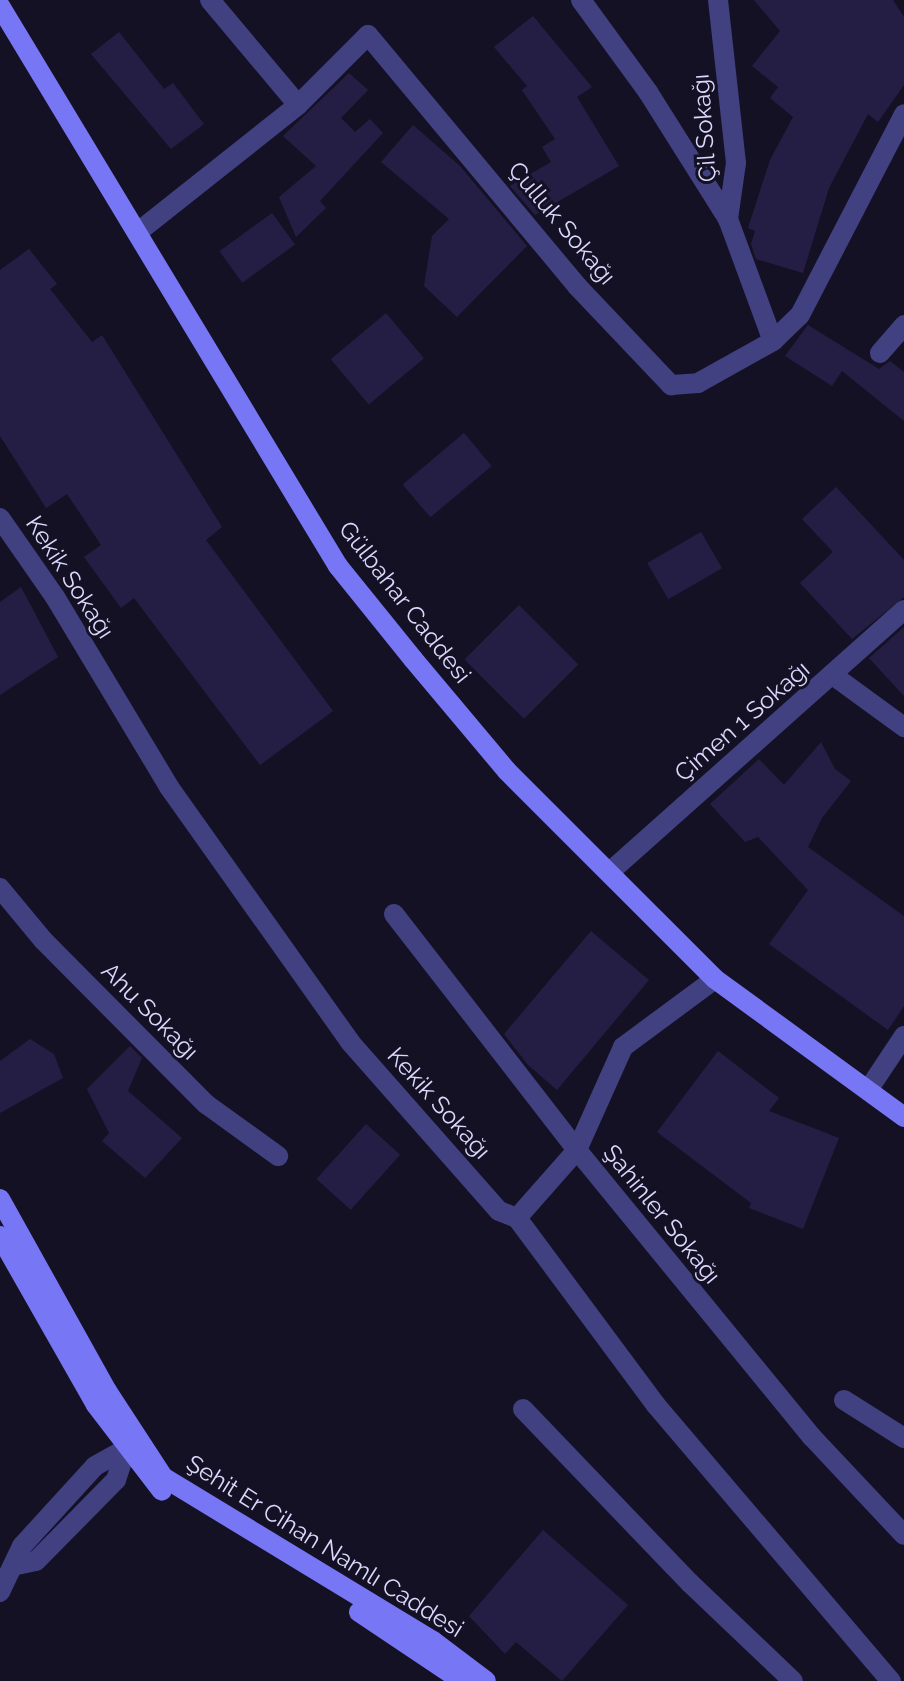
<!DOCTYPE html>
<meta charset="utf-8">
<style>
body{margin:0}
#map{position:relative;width:904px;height:1681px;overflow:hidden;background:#141125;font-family:Raleway,sans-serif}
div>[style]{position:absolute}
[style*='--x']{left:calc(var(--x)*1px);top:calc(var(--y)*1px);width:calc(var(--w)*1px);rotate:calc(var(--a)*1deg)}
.building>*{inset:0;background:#251e44;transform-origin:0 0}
.street>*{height:20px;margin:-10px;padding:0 10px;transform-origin:10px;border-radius:10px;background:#414080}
.secondary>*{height:20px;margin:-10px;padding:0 10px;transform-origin:10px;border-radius:10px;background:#7776f4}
span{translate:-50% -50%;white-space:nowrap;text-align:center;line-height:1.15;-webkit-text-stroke:6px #141125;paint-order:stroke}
.street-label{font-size:24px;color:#dbd8fc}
</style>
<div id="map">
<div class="building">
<div style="clip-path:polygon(754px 0,893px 0,904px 17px,904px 85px,878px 122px,868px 114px,829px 188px,803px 273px,756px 259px,751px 244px,755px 231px,748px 228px,770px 160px,793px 117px,770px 98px,778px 87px,752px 66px,780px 31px)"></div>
<div style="clip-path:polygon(533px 16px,592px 87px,577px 97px,619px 166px,535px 215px,510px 186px,551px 162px,542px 147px,555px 139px,522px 90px,527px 86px,494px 47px)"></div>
<div style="clip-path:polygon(119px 32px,164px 89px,173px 83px,204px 124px,171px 149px,91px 54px)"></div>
<div style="clip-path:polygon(349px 73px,368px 90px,341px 118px,355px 132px,370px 119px,383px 133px,320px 201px,326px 208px,296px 237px,279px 197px,316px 166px,283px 136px)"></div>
<div style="clip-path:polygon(413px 125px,460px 166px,527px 246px,457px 317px,424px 286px,432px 236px,449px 219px,381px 162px)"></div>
<div style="left:272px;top:213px;width:39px;height:65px;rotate:54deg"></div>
<div style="clip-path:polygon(29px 249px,57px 284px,50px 289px,92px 342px,102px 335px,222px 527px,206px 540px,333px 711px,260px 765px,134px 598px,121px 608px,84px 557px,101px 545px,67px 494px,46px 508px,0 436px,0 270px)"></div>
<div style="left:386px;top:313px;width:59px;height:72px;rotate:50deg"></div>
<div style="clip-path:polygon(808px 325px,879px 369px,890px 361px,904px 372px,904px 421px,842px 371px,832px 386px,785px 356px)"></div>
<div style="left:464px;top:433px;width:43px;height:80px;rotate:50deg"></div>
<div style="clip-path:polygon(836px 487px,904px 560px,904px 597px,852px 639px,800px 583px,833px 552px,802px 519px)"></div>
<div style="left:701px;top:532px;width:42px;height:62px;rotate:60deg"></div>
<div style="clip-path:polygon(21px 587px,58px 657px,0 695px,0 602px)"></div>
<div style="left:519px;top:605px;width:84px;height:77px;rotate:45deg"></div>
<div style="clip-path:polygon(904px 627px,904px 696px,869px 658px)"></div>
<div style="clip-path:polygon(821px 742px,835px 769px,851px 781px,822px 818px,808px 847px,904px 916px,904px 1006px,888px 1030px,769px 944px,808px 890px,758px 837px,745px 842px,710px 804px,759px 759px,784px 785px)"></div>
<div style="clip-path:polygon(591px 931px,649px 980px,557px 1090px,528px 1065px,504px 1034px)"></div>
<div style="clip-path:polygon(30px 1039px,54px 1054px,63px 1078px,0 1113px,0 1061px)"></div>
<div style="clip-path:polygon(130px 1046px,142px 1058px,128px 1091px,182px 1138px,145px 1178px,102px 1141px,109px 1133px,87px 1089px)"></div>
<div style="clip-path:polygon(718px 1051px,779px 1098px,769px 1111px,839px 1138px,803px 1229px,749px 1208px,751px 1203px,657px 1132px)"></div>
<div style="left:366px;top:1124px;width:46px;height:74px;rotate:42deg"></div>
<div style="clip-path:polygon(543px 1530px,628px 1605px,562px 1681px,516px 1642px,505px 1654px,469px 1616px)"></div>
</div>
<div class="street">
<div style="--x:210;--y:0;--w:137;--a:50"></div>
<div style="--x:581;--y:0;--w:114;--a:53.9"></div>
<div style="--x:648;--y:92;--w:150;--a:57.8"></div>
<div style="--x:718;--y:0;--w:164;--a:83.7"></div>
<div style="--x:736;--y:163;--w:57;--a:98.1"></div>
<div style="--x:728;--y:219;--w:130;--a:69.8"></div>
<div style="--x:138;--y:232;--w:204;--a:-38.4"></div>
<div style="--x:298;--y:105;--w:99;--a:-45"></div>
<div style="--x:368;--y:35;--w:327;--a:50.2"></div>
<div style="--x:577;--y:286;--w:137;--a:46.5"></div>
<div style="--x:671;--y:385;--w:27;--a:-4"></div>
<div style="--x:698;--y:383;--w:86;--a:-29.2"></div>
<div style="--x:773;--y:341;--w:37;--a:-44"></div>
<div style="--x:800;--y:315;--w:226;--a:-62.6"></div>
<div style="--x:880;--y:353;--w:37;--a:-49"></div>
<div style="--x:0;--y:518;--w:96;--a:55.2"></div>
<div style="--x:55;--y:597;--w:222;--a:59"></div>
<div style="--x:169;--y:787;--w:313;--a:54.6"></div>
<div style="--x:350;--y:1042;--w:225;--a:48.6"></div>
<div style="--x:499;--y:1211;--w:19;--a:21"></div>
<div style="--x:517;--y:1218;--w:232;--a:53.4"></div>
<div style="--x:655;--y:1404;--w:364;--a:49.6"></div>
<div style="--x:834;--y:676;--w:87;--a:36.1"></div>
<div style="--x:612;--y:870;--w:391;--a:-41.7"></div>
<div style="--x:0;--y:888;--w:67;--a:50.4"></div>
<div style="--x:43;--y:940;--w:231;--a:45.2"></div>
<div style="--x:206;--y:1104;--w:89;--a:35.8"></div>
<div style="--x:394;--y:914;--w:299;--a:52.2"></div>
<div style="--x:577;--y:1150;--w:371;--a:50.7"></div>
<div style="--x:812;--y:1437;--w:134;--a:46.8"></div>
<div style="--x:868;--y:1090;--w:65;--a:-56.3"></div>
<div style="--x:517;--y:1218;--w:91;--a:-48.6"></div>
<div style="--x:577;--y:1150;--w:113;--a:-65.9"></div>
<div style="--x:623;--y:1047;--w:114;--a:-36.5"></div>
<div style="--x:844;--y:1400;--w:71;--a:32.3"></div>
<div style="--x:523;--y:1409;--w:241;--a:46.2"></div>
<div style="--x:690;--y:1583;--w:142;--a:43.6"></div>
<div style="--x:17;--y:1565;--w:19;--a:-12"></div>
<div style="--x:36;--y:1561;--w:114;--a:-45.4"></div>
<div style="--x:116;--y:1480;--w:33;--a:-72"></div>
<div style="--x:0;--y:1592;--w:51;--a:-64.4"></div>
<div style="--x:22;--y:1546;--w:108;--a:-47.6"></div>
<div style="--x:95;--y:1466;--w:35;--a:-29"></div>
</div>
<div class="secondary">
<div style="--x:0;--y:6;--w:654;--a:58.89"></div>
<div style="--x:338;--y:566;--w:119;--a:51.1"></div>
<div style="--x:413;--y:659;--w:146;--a:50"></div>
<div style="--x:507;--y:771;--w:294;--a:45"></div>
<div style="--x:715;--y:979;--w:234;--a:36.1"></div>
<div style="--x:0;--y:1199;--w:220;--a:60.9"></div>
<div style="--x:107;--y:1391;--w:103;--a:56.9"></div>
<div style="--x:163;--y:1477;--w:316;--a:31.3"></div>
<div style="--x:433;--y:1641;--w:66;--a:37"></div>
<div style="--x:0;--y:1236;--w:194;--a:60.4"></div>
<div style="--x:96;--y:1405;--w:108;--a:52.5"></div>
<div style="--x:359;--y:1612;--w:124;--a:33.8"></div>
</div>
<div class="street-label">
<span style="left:704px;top:128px;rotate:-94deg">Çil Sokağı</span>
<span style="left:562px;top:223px;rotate:50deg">Çulluk Sokağı</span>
<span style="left:70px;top:577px;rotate:57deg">Kekik Sokağı</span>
<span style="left:405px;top:602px;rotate:52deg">Gülbahar Caddesi</span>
<span style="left:742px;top:721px;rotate:-41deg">Çimen 1 Sokağı</span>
<span style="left:150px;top:1011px;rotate:45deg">Ahu Sokağı</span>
<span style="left:439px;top:1103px;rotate:48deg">Kekik Sokağı</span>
<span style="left:662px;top:1214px;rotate:51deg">Şahinler Sokağı</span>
<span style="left:325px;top:1546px;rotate:32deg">Şehit Er Cihan Namlı Caddesi</span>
</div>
</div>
